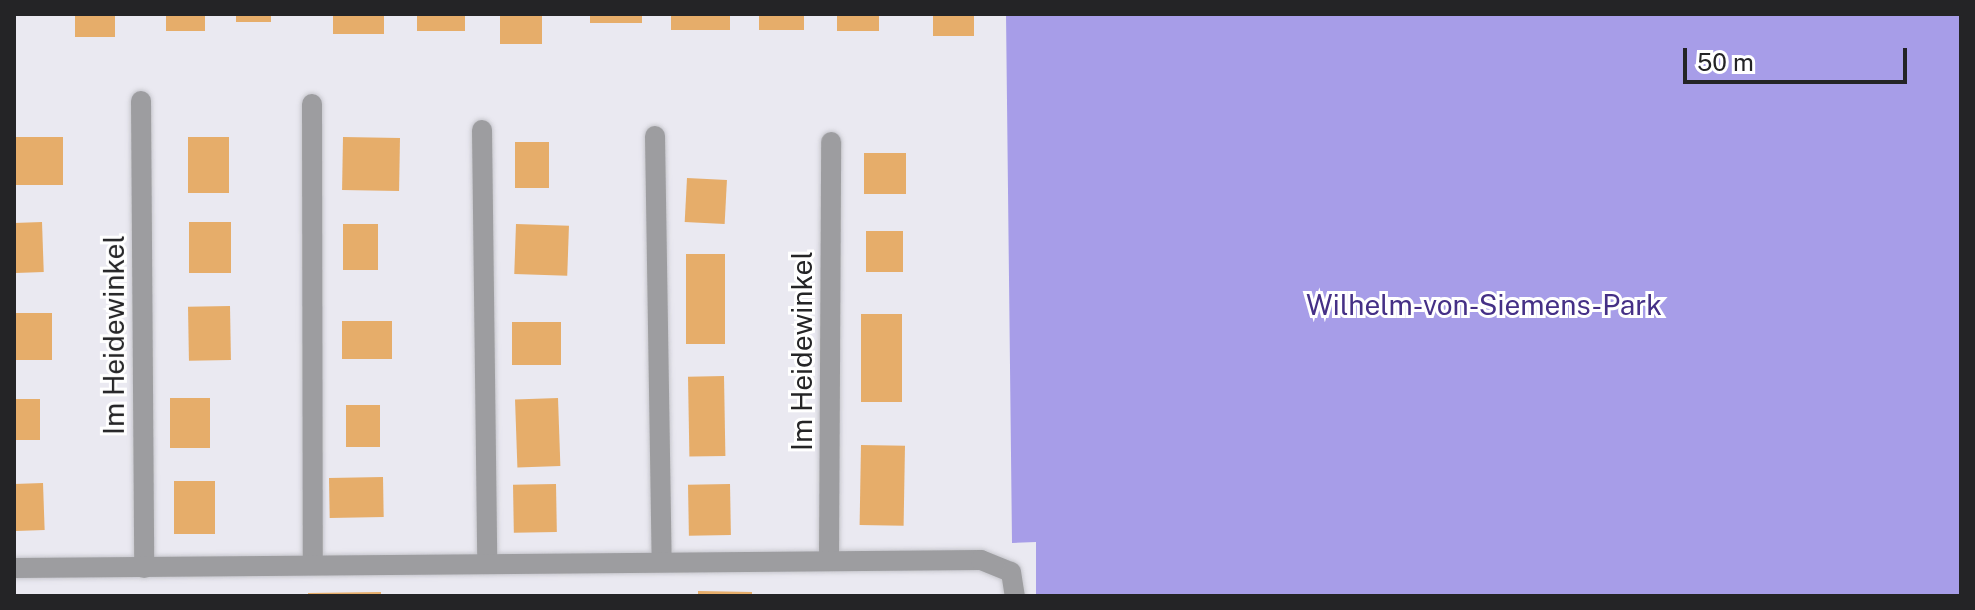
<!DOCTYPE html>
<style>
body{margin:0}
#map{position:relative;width:1975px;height:610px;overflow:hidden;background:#eae9f1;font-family:"Public Sans",sans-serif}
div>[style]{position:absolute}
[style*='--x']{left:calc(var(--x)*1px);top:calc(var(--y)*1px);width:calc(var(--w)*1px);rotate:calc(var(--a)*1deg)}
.forest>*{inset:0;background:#a79de8}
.building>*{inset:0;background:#e6ad6a;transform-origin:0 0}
.roads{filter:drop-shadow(0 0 2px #c6c6cc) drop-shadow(0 0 2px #c6c6cc)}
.minor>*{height:20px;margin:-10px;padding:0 10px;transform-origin:10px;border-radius:10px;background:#9d9da0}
span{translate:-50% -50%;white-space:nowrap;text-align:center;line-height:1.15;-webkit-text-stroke:6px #fff;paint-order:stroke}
.park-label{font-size:28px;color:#453086}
.street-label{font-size:28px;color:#242426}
.frame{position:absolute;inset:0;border:16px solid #242426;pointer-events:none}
.scale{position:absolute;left:1683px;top:48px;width:224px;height:36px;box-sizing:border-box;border:4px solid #242426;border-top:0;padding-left:10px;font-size:24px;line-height:28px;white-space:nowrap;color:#242426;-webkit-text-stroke:6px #fff;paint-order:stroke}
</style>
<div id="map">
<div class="forest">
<div style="clip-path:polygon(1006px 14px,1961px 14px,1961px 596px,1036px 596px,1036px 542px,1012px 543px)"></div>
</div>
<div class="building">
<div style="left:75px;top:14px;width:40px;height:23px"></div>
<div style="left:166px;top:14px;width:39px;height:17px"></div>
<div style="left:236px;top:14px;width:35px;height:8px"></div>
<div style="left:333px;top:14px;width:51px;height:20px"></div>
<div style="left:417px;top:14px;width:48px;height:17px"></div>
<div style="left:500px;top:14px;width:42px;height:30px"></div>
<div style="left:590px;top:14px;width:52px;height:9px"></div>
<div style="left:671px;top:14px;width:59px;height:16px"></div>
<div style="left:759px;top:14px;width:45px;height:16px"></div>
<div style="left:837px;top:14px;width:42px;height:17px"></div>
<div style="left:933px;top:14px;width:41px;height:22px"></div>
<div style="left:14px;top:137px;width:49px;height:48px"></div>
<div style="left:188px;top:137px;width:41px;height:56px"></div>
<div style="left:343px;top:137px;width:57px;height:53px;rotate:1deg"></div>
<div style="left:515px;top:142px;width:34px;height:46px"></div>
<div style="left:864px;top:153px;width:42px;height:41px"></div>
<div style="left:687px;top:178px;width:40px;height:44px;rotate:3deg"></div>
<div style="left:42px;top:222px;width:50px;height:28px;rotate:88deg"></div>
<div style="left:231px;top:222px;width:51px;height:42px;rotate:90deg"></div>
<div style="left:343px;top:224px;width:35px;height:46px"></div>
<div style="left:516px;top:224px;width:53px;height:50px;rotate:2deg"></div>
<div style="left:866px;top:231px;width:37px;height:41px"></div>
<div style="left:686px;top:254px;width:39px;height:90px"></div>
<div style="left:230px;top:306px;width:54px;height:42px;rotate:89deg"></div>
<div style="left:14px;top:313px;width:38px;height:47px"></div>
<div style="left:861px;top:314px;width:41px;height:88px"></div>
<div style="left:342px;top:321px;width:50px;height:38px"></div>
<div style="left:512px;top:322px;width:49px;height:43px"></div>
<div style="left:724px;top:376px;width:80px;height:36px;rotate:89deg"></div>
<div style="left:170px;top:398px;width:40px;height:50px"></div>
<div style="left:558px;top:398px;width:68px;height:43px;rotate:88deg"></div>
<div style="left:14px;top:399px;width:26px;height:41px"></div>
<div style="left:346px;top:405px;width:34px;height:42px"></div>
<div style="left:861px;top:445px;width:44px;height:80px;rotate:1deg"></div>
<div style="left:383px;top:477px;width:40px;height:54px;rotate:89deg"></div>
<div style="left:174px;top:481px;width:41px;height:53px"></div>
<div style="left:43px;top:483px;width:47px;height:29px;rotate:88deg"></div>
<div style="left:556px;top:484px;width:48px;height:43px;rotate:89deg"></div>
<div style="left:730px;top:484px;width:51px;height:42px;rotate:89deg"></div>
<div style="clip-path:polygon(698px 591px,752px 592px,752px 596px,698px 596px)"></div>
<div style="clip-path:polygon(381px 592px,381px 596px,308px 596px,308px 593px)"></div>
</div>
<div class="roads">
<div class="minor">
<div style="--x:141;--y:101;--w:467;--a:89.6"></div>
<div style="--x:312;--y:104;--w:461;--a:89.9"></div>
<div style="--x:482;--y:130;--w:433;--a:89.3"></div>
<div style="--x:655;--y:136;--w:425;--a:89.1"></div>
<div style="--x:829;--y:560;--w:418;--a:-89.7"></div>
<div style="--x:14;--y:568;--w:967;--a:-0.47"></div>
<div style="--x:981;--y:560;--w:32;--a:22"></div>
<div style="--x:1011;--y:572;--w:24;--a:81"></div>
</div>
</div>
<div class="park-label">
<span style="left:1484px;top:305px">Wilhelm-von-Siemens-Park</span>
</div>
<div class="street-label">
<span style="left:114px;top:335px;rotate:-90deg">Im Heidewinkel</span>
<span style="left:802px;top:351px;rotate:-90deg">Im Heidewinkel</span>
</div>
<div class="frame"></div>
<div class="scale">50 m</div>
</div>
